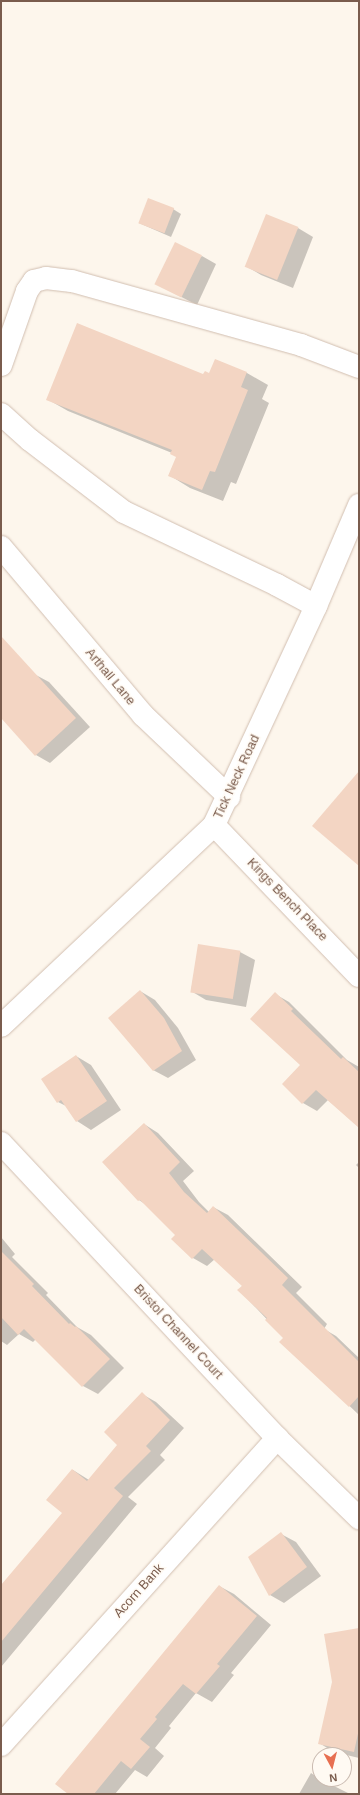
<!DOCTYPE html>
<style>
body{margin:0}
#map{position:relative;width:360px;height:1795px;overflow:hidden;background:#fdf6ec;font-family:Arial,sans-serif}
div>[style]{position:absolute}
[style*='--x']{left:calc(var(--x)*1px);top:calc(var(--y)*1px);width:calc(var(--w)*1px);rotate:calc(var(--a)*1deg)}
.shadow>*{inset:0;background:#0003}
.building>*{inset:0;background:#f3d5c3;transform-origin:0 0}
.roads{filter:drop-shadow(0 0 1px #d1beb0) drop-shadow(0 0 1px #d1beb0)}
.minor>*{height:22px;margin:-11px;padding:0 11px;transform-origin:11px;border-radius:11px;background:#fff}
span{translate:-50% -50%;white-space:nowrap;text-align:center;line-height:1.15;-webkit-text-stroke:3px #fffaf3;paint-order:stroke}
.street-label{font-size:13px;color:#7a5c4d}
.frame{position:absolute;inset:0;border:2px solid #7a5c4d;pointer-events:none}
.north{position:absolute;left:312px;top:1747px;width:40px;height:40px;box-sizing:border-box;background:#fffaf3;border:1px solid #cabbb1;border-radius:50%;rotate:173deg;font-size:11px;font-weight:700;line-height:16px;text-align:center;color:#7a5c4d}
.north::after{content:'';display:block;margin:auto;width:14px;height:18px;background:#e76f51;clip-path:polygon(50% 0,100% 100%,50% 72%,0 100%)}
</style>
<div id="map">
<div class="shadow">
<div style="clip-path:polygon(173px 209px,181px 214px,171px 237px,139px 223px)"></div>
<div style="clip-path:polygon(298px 228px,313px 237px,293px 288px,261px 275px,246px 266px)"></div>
<div style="clip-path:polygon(202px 256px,216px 264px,197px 305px,156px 284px)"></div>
<div style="clip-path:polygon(216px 360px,247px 373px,268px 385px,262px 399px,269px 403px,236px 484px,231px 482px,223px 501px,190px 488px,169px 475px,177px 457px,172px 453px,68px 411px,47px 399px,210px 374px)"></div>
<div style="clip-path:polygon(34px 674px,49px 682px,90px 727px,50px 763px,36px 755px,1px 716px,1px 704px)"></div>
<div style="clip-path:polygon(199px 945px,240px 952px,255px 960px,246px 1007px,206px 1000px,191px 991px)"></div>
<div style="clip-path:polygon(140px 991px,155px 1000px,178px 1028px,196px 1060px,168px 1078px,153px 1070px)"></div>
<div style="clip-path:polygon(275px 994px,289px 1002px,347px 1060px,359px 1067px,359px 1127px,328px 1100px,317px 1111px,303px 1103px,301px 1065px)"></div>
<div style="clip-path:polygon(76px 1056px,91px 1065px,121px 1110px,91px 1130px,77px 1121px,68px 1107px,58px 1102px)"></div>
<div style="clip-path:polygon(144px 1124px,158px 1133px,194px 1171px,183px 1181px,199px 1202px,209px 1212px,213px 1207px,228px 1215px,302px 1287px,296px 1293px,327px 1324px,324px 1329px,336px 1336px,359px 1358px,359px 1415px,295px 1354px,295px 1349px,239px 1290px,243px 1285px,215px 1259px,207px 1266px,193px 1258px,177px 1235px,145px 1204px,139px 1200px)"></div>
<div style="clip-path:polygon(359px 1162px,359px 1168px,356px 1165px)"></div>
<div style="clip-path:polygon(1px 1237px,15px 1254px,12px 1257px,48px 1293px,46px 1295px,77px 1327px,91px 1335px,124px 1368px,98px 1394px,83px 1386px,36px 1339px,33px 1342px,19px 1334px,7px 1345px,1px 1341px)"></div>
<div style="clip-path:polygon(142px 1394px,156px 1402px,184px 1428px,160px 1455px,165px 1460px,128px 1497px,137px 1504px,1px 1667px,1px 1587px,63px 1513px,73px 1470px,89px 1480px,118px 1445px)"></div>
<div style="clip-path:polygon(281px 1534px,296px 1542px,321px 1576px,284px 1603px,270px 1595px)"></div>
<div style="clip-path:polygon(219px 1586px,234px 1594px,271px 1625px,231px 1673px,234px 1675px,212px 1702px,196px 1693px,169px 1726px,171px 1728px,155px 1748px,164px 1756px,147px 1777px,135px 1770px,115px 1794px,70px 1794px)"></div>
<div style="clip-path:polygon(359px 1629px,359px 1758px,334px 1752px,319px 1743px)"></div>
<div style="clip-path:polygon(311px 1773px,320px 1779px,350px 1794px,299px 1794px)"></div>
</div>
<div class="building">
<div style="left:148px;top:198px;width:28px;height:27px;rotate:21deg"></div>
<div style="left:266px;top:214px;width:35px;height:57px;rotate:22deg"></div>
<div style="left:175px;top:242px;width:30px;height:47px;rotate:26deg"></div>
<div style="clip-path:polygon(77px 323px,203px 374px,205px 371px,209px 373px,215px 359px,247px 372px,241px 387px,248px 390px,215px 472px,210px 471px,202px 490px,168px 476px,176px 457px,170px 454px,172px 450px,46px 400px)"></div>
<div style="clip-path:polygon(1px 636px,76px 718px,35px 756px,1px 718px)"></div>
<div style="clip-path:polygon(359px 771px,359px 866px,312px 826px)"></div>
<div style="left:198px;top:944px;width:43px;height:49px;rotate:9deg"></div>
<div style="clip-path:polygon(140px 990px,164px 1018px,182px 1051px,153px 1071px,108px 1018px)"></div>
<div style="clip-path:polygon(275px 992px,293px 1009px,291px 1011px,341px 1059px,343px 1057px,359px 1072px,359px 1128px,316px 1090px,302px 1104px,282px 1084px,300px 1065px,250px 1019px)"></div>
<div style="clip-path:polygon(76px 1055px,107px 1101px,76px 1122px,61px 1100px,57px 1103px,41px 1079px)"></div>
<div style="clip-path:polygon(144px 1123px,180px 1162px,169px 1173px,184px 1192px,207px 1213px,213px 1206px,288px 1278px,282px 1285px,359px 1362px,359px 1396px,349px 1407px,279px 1342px,283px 1338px,265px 1320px,267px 1318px,237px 1290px,242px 1286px,202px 1249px,192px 1259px,171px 1239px,175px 1235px,140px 1200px,138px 1201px,102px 1162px)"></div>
<div style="clip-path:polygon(1px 1251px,34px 1284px,32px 1286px,69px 1324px,70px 1323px,75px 1327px,76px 1326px,110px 1359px,82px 1387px,24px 1329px,18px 1335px,1px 1317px)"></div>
<div style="clip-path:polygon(142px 1392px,170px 1420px,146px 1446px,151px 1451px,114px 1488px,123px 1496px,1px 1642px,1px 1585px,62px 1513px,46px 1500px,72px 1469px,87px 1481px,117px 1445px,104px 1432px)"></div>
<div style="clip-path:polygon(281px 1532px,307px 1567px,269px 1596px,248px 1557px)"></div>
<div style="clip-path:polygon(219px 1585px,257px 1616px,217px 1664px,220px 1666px,196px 1694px,183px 1684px,155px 1717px,157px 1719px,140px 1739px,150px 1747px,131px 1769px,121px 1761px,94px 1794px,68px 1794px,55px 1784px)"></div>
<div style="clip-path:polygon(359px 1628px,359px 1729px,354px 1752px,318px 1744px,332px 1682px,324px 1634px)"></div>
</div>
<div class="roads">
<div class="minor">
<div style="--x:1;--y:365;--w:78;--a:-70.6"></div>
<div style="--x:27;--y:291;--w:12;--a:-55"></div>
<div style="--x:34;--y:281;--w:12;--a:-14"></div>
<div style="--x:46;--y:278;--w:26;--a:7"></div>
<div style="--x:72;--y:281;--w:238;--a:15.6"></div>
<div style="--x:301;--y:345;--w:62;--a:20.8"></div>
<div style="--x:1;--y:414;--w:39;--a:42"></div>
<div style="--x:30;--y:440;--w:118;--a:37.5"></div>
<div style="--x:124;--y:512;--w:170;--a:25.5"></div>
<div style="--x:277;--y:585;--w:44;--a:28.3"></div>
<div style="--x:1;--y:547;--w:220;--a:49.8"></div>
<div style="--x:143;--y:715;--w:119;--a:43.6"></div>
<div style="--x:214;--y:825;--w:209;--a:46.2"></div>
<div style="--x:1;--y:1026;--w:293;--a:-43.3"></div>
<div style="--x:214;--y:825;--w:242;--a:-65"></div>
<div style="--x:316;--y:606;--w:110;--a:-66.9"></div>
<div style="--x:1;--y:1143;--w:404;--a:46.9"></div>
<div style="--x:277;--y:1438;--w:115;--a:44.3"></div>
<div style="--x:1;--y:1745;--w:413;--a:-48"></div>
</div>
</div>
<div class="street-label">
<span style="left:110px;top:677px;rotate:50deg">Arthall Lane</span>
<span style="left:237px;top:777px;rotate:-65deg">Tick Neck Road</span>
<span style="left:287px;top:900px;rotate:46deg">Kings Bench Place</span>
<span style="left:178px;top:1332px;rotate:47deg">Bristol Channel Court</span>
<span style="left:139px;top:1591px;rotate:-48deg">Acorn Bank</span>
</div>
<div class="frame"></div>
<div class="north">N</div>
</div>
